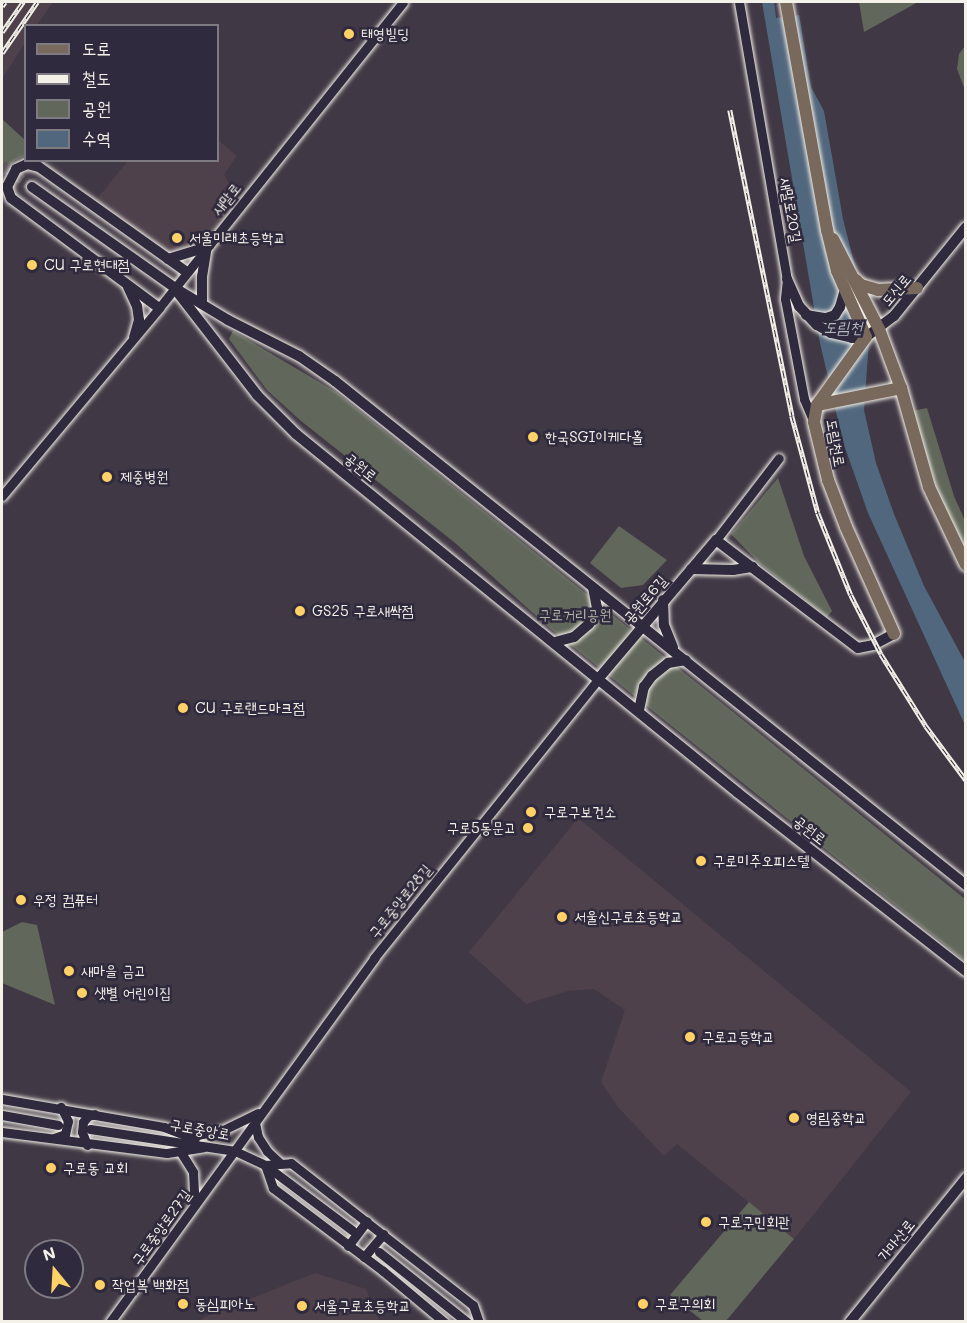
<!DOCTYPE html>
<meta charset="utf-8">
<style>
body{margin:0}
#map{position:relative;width:967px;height:1323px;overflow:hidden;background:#413845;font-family:Mali,"Poor Story",sans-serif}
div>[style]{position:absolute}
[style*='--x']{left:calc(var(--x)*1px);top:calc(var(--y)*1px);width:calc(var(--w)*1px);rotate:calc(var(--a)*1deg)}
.built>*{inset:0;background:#4e414b}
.green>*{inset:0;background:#61675a}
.water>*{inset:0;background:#51677d}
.pier>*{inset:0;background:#413845}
.tertiary-tunnel>*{height:9px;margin-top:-4.5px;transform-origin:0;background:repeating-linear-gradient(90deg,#5c545d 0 9px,transparent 0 13.5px)}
.secondary-tunnel>*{height:10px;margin-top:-5px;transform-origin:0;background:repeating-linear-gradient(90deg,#5c545d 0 10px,transparent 0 15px)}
.roads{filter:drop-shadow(0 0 2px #f4f1e8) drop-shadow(0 0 2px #f4f1e8)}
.tertiary>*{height:9px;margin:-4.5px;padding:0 4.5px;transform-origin:4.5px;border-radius:4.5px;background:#2f2a3d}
.secondary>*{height:10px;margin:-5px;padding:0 5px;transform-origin:5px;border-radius:5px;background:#2f2a3d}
.primary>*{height:12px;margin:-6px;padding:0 6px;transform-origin:6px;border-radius:6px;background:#78695c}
.rail>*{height:4.5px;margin-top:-2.25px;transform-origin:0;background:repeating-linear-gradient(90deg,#2f2a3d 0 7px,#f4f1e8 0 14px);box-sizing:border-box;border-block:2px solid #f4f1e8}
.dots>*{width:16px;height:16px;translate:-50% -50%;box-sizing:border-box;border:3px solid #2f2a3d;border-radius:50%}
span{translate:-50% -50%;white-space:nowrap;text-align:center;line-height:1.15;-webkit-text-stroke:5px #2f2a3d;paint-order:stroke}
.poi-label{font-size:15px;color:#f4f1e8}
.left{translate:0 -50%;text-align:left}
.right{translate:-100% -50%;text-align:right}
.street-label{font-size:15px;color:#f4f1e8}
.park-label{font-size:15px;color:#b2b3a8}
.water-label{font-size:16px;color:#b3babd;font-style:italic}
.frame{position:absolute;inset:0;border:3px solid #f4f1e8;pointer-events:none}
.legend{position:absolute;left:24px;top:24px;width:195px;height:138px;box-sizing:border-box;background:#2f2a3d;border:2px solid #7e7a81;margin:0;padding:8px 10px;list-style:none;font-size:18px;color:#f4f1e8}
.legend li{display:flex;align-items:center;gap:12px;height:30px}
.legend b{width:30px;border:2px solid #7e7a81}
.north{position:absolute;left:24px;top:1239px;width:60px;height:60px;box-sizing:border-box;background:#2f2a3d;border:2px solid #7e7a81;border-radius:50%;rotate:342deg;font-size:16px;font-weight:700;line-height:24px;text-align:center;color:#f4f1e8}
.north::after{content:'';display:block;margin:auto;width:21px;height:27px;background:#ffd166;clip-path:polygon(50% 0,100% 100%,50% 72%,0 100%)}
</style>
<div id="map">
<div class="built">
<div style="clip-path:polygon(2px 2px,53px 2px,37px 25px,26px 26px,25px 43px,2px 79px)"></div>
<div style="clip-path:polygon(218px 140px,237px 156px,224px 174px,233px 191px,244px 201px,187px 272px,92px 205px,128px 161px,218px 160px)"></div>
<div style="clip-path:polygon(578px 818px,911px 1092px,794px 1239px,677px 1144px,664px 1156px,618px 1107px,601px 1082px,625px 1010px,594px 989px,568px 991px,526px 1004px,469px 952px)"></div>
<div style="clip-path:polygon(315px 1273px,366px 1289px,379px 1321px,201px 1321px,204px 1317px)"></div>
</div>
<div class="green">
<div style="clip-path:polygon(859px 2px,918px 2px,864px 32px)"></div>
<div style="clip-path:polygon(965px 46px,965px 90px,957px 69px,959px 54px)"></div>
<div style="clip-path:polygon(2px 119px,25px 140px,26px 155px,14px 161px,2px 177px)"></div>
<div style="clip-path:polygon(233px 331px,336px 392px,965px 899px,965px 961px,552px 630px,454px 542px,301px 421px,267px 390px,229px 339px)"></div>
<div style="clip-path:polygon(927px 408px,954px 496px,965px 521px,965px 556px,937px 489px,912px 411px)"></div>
<div style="clip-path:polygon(778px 478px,804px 556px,832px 611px,827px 617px,760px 564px,731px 534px)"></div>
<div style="clip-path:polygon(619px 526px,667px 560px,643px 585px,621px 588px,590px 563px)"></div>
<div style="clip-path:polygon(22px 922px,37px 925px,55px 1005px,2px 983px,2px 932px)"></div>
<div style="clip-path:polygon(749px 1202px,794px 1239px,726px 1321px,703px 1321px,670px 1295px)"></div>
</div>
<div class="water">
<div style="clip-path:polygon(762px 2px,797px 2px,811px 87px,824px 111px,843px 219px,870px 326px,864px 410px,876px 463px,894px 514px,924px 586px,965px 662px,965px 725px,868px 513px,843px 442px,820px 343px)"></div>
</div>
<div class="pier">
<div style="clip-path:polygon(774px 2px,798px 2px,800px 15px,776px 18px)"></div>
</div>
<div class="tertiary-tunnel">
<div style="--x:353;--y:1231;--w:31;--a:38"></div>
</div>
<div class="secondary-tunnel">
<div style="--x:2;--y:165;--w:37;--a:36"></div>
</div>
<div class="roads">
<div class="tertiary">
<div style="--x:739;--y:2;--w:281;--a:80.2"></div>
<div style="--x:787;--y:279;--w:20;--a:96"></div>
<div style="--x:785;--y:299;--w:102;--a:79.2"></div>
<div style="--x:804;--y:399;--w:25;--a:67"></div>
<div style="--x:2;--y:496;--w:245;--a:-50.1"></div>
<div style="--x:159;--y:308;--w:391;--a:-51.4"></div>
<div style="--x:716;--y:540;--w:103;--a:-52.5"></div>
<div style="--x:2;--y:1099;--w:164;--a:9.8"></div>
<div style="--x:164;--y:1127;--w:33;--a:21"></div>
<div style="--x:2;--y:1115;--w:57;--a:10.1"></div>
<div style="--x:255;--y:1123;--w:14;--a:78"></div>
<div style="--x:258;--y:1137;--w:17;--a:57"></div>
<div style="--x:267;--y:1151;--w:18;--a:43"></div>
<div style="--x:90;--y:1129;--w:147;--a:8.6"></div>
<div style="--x:235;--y:1151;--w:33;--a:25"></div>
<div style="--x:265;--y:1165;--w:109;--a:36.8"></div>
<div style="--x:2;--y:1132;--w:166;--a:7.3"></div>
<div style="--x:167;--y:1153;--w:37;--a:-9"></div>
<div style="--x:190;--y:1136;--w:31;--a:-9"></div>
<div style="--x:221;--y:1131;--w:41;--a:-25.9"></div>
<div style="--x:54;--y:1138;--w:12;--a:-20"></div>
<div style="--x:65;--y:1134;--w:13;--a:-77"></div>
<div style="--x:68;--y:1121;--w:16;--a:-117"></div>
<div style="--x:87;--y:1145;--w:14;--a:-111"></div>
<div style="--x:82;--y:1132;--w:10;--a:-84"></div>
<div style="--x:83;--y:1122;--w:8;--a:-50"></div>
<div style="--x:88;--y:1116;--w:7;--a:-16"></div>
<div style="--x:180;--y:1151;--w:25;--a:58"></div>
<div style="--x:193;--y:1172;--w:33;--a:87"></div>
<div style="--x:348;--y:1246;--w:31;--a:-53"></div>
<div style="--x:379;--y:1252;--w:112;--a:38.5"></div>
<div style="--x:364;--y:1257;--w:30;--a:-50"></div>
<div style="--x:110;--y:1322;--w:450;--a:-54"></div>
<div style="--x:374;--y:958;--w:359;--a:-51.2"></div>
<div style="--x:444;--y:1322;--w:80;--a:-140.1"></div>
<div style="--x:383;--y:1271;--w:138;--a:-143"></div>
<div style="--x:273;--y:1188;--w:24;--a:-109"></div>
<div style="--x:265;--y:1165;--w:26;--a:-4"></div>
<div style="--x:291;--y:1163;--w:231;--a:38"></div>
<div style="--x:473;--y:1305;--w:18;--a:71"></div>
</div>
<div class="secondary">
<div style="--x:32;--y:187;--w:175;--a:35.2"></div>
<div style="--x:175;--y:288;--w:62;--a:31.1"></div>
<div style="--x:228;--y:320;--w:80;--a:26.9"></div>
<div style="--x:299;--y:356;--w:44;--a:34.8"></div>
<div style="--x:335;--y:381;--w:808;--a:38.62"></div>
<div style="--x:168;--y:259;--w:41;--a:-17.1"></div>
<div style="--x:787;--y:279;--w:30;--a:66"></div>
<div style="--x:799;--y:306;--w:26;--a:47"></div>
<div style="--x:817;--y:325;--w:16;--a:30"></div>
<div style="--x:831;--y:333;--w:22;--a:13"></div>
<div style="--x:852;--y:338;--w:14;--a:-4"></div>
<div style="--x:866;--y:337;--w:35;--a:-37"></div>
<div style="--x:894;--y:316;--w:114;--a:-51"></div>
<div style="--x:128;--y:287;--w:21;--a:65"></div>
<div style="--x:137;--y:306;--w:14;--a:82"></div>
<div style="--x:139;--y:320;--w:18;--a:106"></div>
<div style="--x:178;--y:293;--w:129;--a:52.2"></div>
<div style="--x:257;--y:395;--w:55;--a:45"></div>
<div style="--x:296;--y:434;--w:569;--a:39.08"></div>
<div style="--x:738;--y:793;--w:289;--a:38"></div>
<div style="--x:202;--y:304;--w:27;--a:-90"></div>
<div style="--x:202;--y:277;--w:30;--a:-81"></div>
<div style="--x:159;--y:308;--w:184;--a:-143.4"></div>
<div style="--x:11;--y:198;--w:12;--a:-110"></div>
<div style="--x:7;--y:187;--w:20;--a:-63"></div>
<div style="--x:16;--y:169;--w:12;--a:-24"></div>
<div style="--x:27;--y:164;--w:12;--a:14"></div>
<div style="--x:39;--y:167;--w:181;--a:35.4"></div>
<div style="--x:806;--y:315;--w:20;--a:9"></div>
<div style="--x:826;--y:318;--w:9;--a:-18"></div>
<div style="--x:835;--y:315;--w:9;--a:-58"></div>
<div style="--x:840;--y:307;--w:19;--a:-74"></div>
<div style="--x:691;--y:569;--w:42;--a:1.4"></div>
<div style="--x:733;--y:570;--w:20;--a:-9"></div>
<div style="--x:663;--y:600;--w:25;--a:88"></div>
<div style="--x:664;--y:625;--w:24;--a:68"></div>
<div style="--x:555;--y:642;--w:20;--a:-15"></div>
<div style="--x:574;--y:637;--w:20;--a:-41"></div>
<div style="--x:589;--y:624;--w:18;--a:-63"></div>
<div style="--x:597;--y:608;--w:21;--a:-101"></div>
<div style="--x:599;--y:678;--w:181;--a:-49.7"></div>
<div style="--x:716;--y:540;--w:178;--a:37.3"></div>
<div style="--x:858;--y:648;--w:15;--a:-11"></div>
<div style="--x:873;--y:645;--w:24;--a:-28"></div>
<div style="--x:639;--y:710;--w:24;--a:-78"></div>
<div style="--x:644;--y:687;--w:14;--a:-54"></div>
<div style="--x:652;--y:676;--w:21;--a:-39"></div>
<div style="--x:668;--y:663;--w:18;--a:-9"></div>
<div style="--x:850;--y:1322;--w:185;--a:-51.1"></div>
</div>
<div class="primary">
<div style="--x:786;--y:2;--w:232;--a:79.8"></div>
<div style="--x:827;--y:230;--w:42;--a:76.3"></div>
<div style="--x:837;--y:271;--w:72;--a:66.3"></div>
<div style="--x:866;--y:337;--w:84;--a:125.8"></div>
<div style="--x:817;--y:405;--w:17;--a:100"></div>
<div style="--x:814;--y:422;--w:60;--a:76.4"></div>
<div style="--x:828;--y:480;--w:50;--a:69"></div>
<div style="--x:846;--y:527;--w:117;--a:65.8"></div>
<div style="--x:833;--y:239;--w:101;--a:62.9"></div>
<div style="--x:879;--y:329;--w:63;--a:69.6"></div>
<div style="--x:901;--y:388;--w:103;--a:74.2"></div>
<div style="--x:929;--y:487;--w:86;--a:64.6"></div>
<div style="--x:856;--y:280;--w:7;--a:45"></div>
<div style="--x:861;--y:285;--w:18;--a:16"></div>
<div style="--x:878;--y:290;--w:39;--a:-3"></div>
<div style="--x:817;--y:405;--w:86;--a:-11.4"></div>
</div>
</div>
<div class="rail">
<div style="--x:2;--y:6;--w:5;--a:-53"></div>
<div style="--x:2;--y:32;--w:37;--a:-55"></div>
<div style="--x:2;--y:53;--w:62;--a:-55.5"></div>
<div style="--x:730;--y:110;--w:312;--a:78.5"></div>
<div style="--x:792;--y:416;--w:100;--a:75"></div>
<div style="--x:818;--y:513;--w:88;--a:68.1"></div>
<div style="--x:851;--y:595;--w:66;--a:63"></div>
<div style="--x:881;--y:654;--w:85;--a:58"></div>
<div style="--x:926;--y:726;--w:67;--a:53.5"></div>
</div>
<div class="dots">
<div style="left:349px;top:34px;background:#ffd166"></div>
<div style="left:177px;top:238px;background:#ffd166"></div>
<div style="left:32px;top:265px;background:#ffd166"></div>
<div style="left:533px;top:437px;background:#ffd166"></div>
<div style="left:107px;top:477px;background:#ffd166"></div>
<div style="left:300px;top:611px;background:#ffd166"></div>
<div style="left:183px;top:708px;background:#ffd166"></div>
<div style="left:531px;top:812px;background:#ffd166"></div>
<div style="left:528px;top:828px;background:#ffd166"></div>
<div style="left:701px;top:861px;background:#ffd166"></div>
<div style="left:21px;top:900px;background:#ffd166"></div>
<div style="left:562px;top:917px;background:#ffd166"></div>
<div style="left:69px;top:971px;background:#ffd166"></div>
<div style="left:82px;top:993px;background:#ffd166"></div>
<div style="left:690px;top:1037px;background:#ffd166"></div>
<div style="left:794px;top:1118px;background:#ffd166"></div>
<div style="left:51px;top:1168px;background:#ffd166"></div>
<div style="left:706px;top:1222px;background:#ffd166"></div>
<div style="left:100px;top:1285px;background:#ffd166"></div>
<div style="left:183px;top:1304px;background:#ffd166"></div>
<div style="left:643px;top:1304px;background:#ffd166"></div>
<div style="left:302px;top:1306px;background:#ffd166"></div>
</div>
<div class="poi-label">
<span class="left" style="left:361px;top:34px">태영빌딩</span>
<span class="left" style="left:189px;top:238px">서울미래초등학교</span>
<span class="left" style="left:44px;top:265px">CU 구로현대점</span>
<span class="left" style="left:545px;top:437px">한국SGI이케다홀</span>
<span class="left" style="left:120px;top:477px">제중병원</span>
<span class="left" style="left:312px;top:611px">GS25 구로새싹점</span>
<span class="left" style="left:195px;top:708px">CU 구로랜드마크점</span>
<span class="left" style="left:544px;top:812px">구로구보건소</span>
<span class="right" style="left:516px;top:828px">구로5동문고</span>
<span class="left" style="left:713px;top:861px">구로미주오피스텔</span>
<span class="left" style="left:33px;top:900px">우정 컴퓨터</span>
<span class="left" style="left:574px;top:917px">서울신구로초등학교</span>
<span class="left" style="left:81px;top:971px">새마을 금고</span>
<span class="left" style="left:94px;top:993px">샛별 어린이집</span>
<span class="left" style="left:702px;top:1037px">구로고등학교</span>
<span class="left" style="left:806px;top:1118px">영림중학교</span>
<span class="left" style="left:63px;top:1168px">구로동 교회</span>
<span class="left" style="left:718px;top:1222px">구로구민회관</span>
<span class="left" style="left:112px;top:1285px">작업복 백화점</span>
<span class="left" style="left:195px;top:1304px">동심피아노</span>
<span class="left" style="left:655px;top:1304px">구로구의회</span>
<span class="left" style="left:314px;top:1306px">서울구로초등학교</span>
</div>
<div class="street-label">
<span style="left:226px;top:199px;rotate:-51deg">새말로</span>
<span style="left:791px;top:210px;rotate:80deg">새말로20길</span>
<span style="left:896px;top:290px;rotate:-50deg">도신로</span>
<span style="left:836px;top:443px;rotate:80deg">도림천로</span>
<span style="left:361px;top:467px;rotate:39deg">공원로</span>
<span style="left:645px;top:599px;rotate:-49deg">공원로6길</span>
<span style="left:810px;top:830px;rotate:38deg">공원로</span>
<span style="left:400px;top:901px;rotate:-51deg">구로중앙로28길</span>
<span style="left:200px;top:1129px;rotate:10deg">구로중앙로</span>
<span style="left:161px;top:1227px;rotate:-54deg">구로중앙로27길</span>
<span style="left:896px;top:1240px;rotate:-51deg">가마산로</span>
</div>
<div class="park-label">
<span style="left:575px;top:615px">구로거리공원</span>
</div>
<div class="water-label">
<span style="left:843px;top:327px">도림천</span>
</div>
<div class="frame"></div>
<ul class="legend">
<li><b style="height:8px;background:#78695c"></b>도로</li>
<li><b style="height:8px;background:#f4f1e8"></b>철도</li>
<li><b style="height:16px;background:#61675a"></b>공원</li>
<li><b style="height:16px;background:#51677d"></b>수역</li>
</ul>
<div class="north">N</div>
</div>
